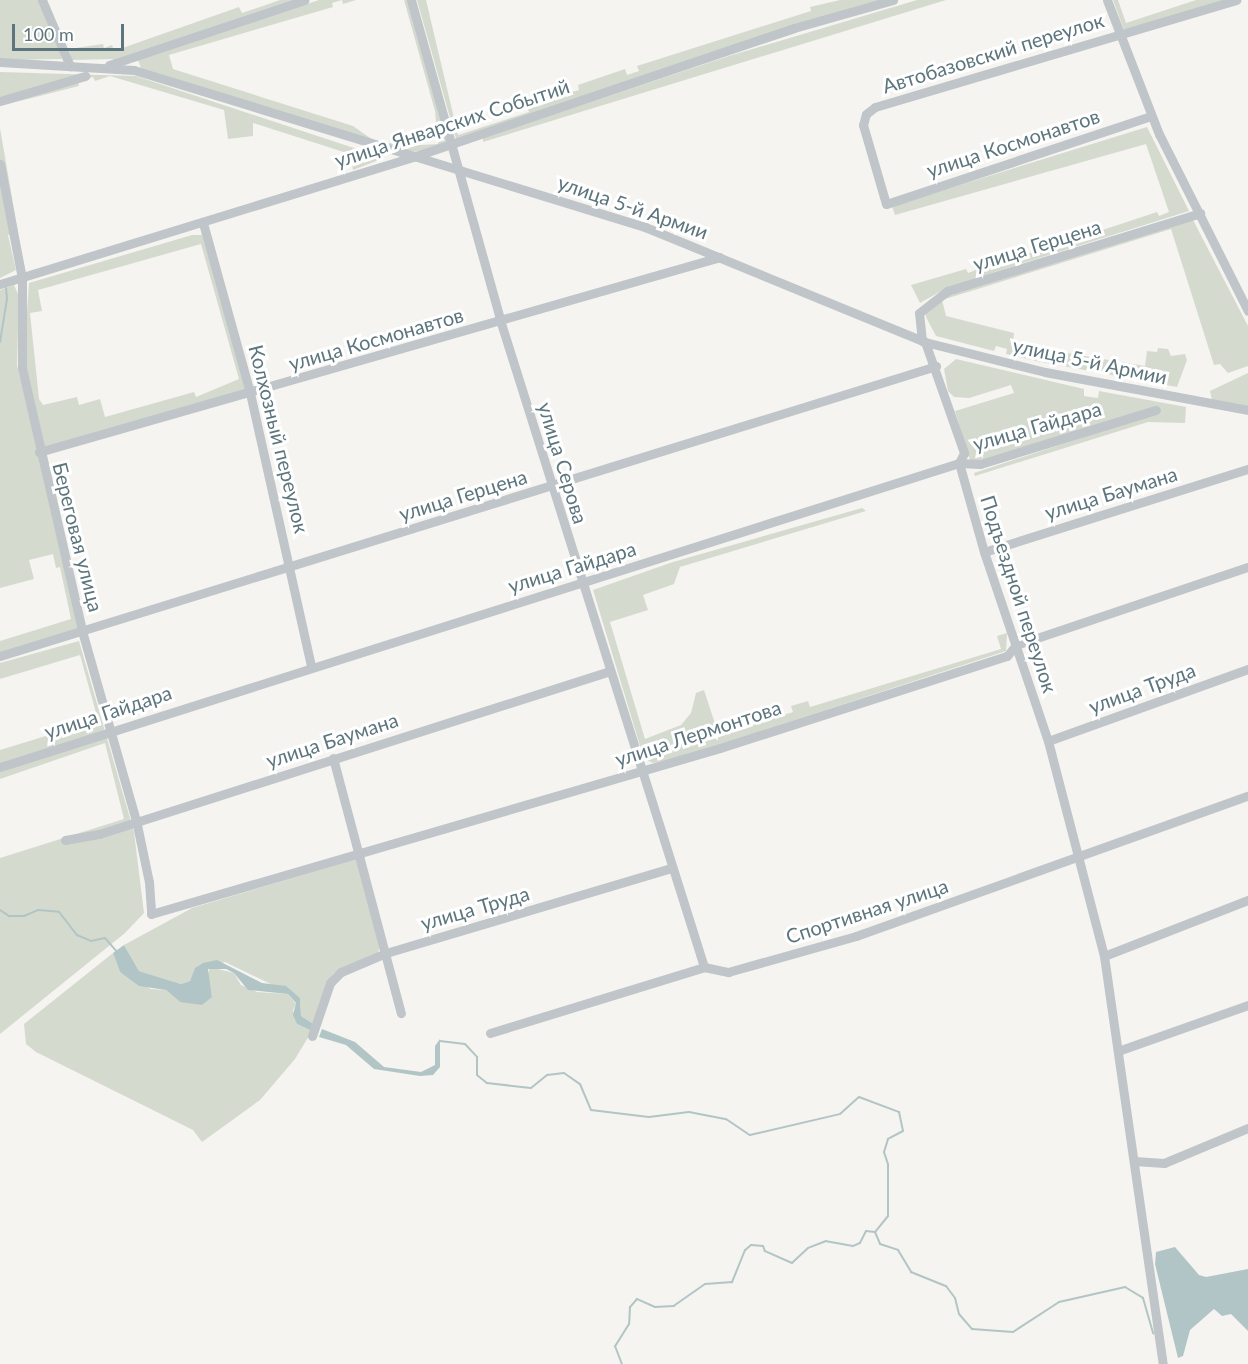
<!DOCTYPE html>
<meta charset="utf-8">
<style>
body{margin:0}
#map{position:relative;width:1248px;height:1364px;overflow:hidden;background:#f5f4f0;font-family:Lato,sans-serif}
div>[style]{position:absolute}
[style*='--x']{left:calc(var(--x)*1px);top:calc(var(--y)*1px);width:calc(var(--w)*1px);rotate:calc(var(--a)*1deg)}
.green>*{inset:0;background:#d5dacf}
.water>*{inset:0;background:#b2c5c6}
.stream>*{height:2px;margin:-1px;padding:0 1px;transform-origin:1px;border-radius:1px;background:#b2c5c6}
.minor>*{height:9px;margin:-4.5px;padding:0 4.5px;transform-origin:4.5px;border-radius:4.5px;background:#bfc5c8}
span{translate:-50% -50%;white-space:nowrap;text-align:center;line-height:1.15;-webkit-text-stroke:6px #fff;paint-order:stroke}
.street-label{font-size:20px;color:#5d767e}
.scale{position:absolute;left:12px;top:24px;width:112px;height:27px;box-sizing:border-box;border:3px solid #5d767e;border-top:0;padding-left:8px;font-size:18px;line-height:21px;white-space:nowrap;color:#5d767e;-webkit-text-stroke:4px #fff;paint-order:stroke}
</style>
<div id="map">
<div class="green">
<div style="clip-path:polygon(0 0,38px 0,60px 45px,62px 59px,0 60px)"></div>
<div style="clip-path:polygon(280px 0,292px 0,115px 59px,72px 60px,69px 49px,103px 44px,104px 48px,112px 45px,114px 51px,239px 7px,242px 13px)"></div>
<div style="clip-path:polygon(319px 0,356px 0,343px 4px,342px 0,332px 3px,333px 7px,169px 55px,173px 69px,353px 126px,373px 140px,405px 146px,438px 144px,435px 111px,404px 0,410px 0,447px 140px,440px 150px,409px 152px,141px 68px,138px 60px)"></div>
<div style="clip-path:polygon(417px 0,426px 0,458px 135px,529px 112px,526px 103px,551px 94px,570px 87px,572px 92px,579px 90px,578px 85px,625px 69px,627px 75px,639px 71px,637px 66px,811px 11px,810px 7px,840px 0,883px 0,456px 139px)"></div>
<div style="clip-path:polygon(917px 0,946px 0,483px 142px,483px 138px,729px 56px)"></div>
<div style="clip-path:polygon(1113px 0,1118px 0,1126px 23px,1196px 0,1225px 0,1124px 30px)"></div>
<div style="clip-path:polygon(0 72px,136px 76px,375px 155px,379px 160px,353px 170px,350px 154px,253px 123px,253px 136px,228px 139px,224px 110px,110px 76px,95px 81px,93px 77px,78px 82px,79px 86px,0 106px)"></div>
<div style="clip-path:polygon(1147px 127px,1189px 211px,998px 271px,943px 290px,920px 303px,911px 285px,966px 269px,968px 273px,981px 268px,981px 265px,1042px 250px,1157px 212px,1159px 216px,1169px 212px,1146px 144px,895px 215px,892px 206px)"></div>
<div style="clip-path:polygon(0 128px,18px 232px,8px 235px,16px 270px,0 278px)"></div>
<div style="clip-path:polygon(1192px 218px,1248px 326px,1248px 366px,1228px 373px,1220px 364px,1214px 365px,1171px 229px,942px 300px,946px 316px,1014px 333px,1013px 344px,1145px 366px,1147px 351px,1157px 352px,1158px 348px,1168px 349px,1171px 356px,1185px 354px,1187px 360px,1177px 387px,1041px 362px,1006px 354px,1007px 349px,996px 346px,994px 351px,936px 336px,926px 317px,925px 313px,942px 295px)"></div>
<div style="clip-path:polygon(evenodd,192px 235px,202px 235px,247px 390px,43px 448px,24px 356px,29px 283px,192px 235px,201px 244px,239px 379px,196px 397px,194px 392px,105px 417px,100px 399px,79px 405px,77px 397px,43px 405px,39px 399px,30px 313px,42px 311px,38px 290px,201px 244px)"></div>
<div style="clip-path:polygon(14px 285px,19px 296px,17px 365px,81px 628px,0 654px,0 641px,71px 619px,60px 567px,56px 568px,53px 554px,29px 560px,34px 579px,0 588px,0 290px)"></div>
<div style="clip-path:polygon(956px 359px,1084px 389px,1084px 396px,1098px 398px,1099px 391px,1186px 407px,1185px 423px,1148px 422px,975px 476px,974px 473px,1090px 435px,1088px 427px,971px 463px,955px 411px,1014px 393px,1011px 385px,969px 398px,954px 397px,948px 391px,944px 369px)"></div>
<div style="clip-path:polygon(1248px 373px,1248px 407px,1212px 400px,1210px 391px)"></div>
<div style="clip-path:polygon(862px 508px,866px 511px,680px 567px,674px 584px,643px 595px,648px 610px,610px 622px,645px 739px,681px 725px,691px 713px,696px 693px,704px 690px,719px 736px,793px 712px,791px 706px,808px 701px,810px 707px,1001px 649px,997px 636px,1007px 633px,1006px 651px,682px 757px,653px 763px,644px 759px,593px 590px,673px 562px)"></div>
<div style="clip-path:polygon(79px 641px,134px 832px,144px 913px,125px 933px,0 1034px,0 858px,124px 819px,105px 743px,0 779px,0 750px,98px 720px,80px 655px,0 679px,0 663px)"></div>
<div style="clip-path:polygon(357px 859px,380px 948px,377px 954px,333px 974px,315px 1025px,301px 1016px,300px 998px,225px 962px,195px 969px,190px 981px,181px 984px,139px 971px,124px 945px,192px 908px)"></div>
<div style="clip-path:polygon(113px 953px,120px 972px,151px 989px,166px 990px,180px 1002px,212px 997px,208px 974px,210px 967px,234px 973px,241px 985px,257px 992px,288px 994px,296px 1004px,293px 1010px,297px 1024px,312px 1031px,295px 1059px,260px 1100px,202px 1142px,193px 1130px,36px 1052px,26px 1044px,24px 1024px)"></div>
</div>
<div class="water">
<div style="clip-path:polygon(124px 945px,139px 971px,181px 984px,190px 981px,195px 968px,203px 963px,217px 960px,262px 983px,286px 986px,300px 998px,301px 1016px,315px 1025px,312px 1031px,297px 1024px,293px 1015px,296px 1003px,288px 994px,248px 990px,234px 973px,226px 969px,208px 969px,212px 997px,202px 1005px,180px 1002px,166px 990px,139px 986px,120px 972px,113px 953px)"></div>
<div style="clip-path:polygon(322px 1029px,355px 1042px,384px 1067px,421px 1072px,435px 1065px,435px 1046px,440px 1039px,440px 1067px,433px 1075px,420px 1076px,374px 1069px,346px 1045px,319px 1037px)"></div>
<div style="clip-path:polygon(1175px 1247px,1199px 1275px,1206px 1277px,1248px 1269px,1248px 1331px,1231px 1314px,1222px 1316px,1214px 1309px,1190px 1330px,1183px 1356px,1178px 1358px,1155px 1264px,1156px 1252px)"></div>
</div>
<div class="stream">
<div style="--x:0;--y:342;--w:44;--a:-80.8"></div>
<div style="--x:7;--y:299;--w:11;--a:-95"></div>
<div style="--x:0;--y:910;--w:11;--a:34"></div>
<div style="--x:9;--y:916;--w:15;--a:0"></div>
<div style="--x:24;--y:916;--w:15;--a:-23"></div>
<div style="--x:38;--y:910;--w:21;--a:5"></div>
<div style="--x:59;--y:912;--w:29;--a:52"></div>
<div style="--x:77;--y:935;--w:15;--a:23"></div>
<div style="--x:91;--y:941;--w:14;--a:-12"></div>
<div style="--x:105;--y:938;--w:18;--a:49"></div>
<div style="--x:440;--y:1041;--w:25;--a:7"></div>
<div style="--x:465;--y:1044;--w:18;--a:47"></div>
<div style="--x:477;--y:1057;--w:18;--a:90"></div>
<div style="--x:477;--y:1075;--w:13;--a:39"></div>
<div style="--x:487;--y:1083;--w:44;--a:6.5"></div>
<div style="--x:531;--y:1088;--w:21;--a:-39"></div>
<div style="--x:547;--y:1075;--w:17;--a:-7"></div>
<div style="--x:564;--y:1073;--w:19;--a:35"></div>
<div style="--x:580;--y:1084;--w:28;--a:67"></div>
<div style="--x:591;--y:1110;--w:58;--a:6.9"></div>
<div style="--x:649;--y:1117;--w:40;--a:-7.1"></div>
<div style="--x:689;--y:1112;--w:38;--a:11"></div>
<div style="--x:726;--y:1119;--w:29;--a:34"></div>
<div style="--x:750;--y:1135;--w:92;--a:-13.1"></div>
<div style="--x:840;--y:1114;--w:25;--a:-42"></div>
<div style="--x:859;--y:1097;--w:43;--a:20.6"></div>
<div style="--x:899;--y:1112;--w:19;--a:78"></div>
<div style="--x:903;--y:1131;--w:17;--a:152"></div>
<div style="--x:888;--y:1139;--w:14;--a:107"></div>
<div style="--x:884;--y:1152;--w:13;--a:72"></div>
<div style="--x:888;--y:1164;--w:52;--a:90"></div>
<div style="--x:888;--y:1216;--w:21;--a:129"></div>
<div style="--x:875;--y:1232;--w:9;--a:-174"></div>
<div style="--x:866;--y:1231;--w:13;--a:117"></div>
<div style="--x:860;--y:1243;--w:8;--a:157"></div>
<div style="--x:853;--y:1246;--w:27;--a:-170"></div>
<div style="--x:826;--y:1241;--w:19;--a:159"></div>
<div style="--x:808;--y:1248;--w:22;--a:137"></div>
<div style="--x:792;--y:1263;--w:30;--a:-156"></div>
<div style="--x:765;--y:1251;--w:5;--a:-112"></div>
<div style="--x:763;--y:1246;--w:12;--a:-175"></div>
<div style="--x:751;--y:1245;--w:8;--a:140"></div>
<div style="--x:745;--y:1250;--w:35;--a:112"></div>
<div style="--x:732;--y:1282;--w:27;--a:176"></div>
<div style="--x:705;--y:1284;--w:38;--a:145"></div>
<div style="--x:674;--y:1306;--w:19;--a:177"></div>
<div style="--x:655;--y:1307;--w:20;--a:-156"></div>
<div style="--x:637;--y:1299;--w:11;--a:131"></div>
<div style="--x:630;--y:1307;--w:17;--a:93"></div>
<div style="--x:629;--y:1324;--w:26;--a:122"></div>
<div style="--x:615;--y:1346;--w:19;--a:69"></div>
<div style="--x:875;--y:1232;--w:13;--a:67"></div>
<div style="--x:880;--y:1244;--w:19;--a:18"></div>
<div style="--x:898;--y:1250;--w:26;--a:59"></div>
<div style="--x:911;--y:1272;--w:38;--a:22"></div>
<div style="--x:946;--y:1286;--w:15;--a:53"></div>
<div style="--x:955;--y:1298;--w:16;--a:76"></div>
<div style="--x:959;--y:1314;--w:20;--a:49"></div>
<div style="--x:972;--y:1329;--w:41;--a:4.2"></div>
<div style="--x:1013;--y:1332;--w:55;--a:-33.1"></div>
<div style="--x:1059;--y:1302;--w:68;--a:-12.8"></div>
<div style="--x:1125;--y:1287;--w:21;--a:31"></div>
<div style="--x:1143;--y:1298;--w:37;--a:74"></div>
</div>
<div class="minor">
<div style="--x:42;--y:0;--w:72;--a:67"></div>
<div style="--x:411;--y:0;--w:335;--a:74.4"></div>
<div style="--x:501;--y:323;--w:675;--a:72.5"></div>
<div style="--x:1107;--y:0;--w:144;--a:68.8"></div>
<div style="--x:1159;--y:134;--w:198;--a:63.3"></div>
<div style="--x:0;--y:62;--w:134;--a:3.4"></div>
<div style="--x:134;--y:70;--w:535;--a:17.08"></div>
<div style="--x:645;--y:227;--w:303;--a:22.3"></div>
<div style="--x:925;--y:342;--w:124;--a:14"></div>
<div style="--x:1045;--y:372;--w:207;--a:10.6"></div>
<div style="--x:109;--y:65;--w:206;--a:-18.4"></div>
<div style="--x:0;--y:101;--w:89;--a:-16.4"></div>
<div style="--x:1151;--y:116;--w:279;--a:161.6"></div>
<div style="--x:886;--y:204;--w:82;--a:-106.2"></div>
<div style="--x:863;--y:125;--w:11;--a:-75"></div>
<div style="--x:866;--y:114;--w:11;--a:-38"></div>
<div style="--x:875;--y:107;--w:377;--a:-16.5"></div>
<div style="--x:0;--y:164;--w:116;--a:79.1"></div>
<div style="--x:22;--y:278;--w:90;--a:90"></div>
<div style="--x:22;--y:368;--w:270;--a:77.1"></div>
<div style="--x:82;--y:631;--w:197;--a:74.1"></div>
<div style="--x:136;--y:820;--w:63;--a:78.2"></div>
<div style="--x:149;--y:882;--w:32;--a:86"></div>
<div style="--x:151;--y:914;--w:593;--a:-16.26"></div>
<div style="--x:720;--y:748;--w:301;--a:-17.8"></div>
<div style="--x:1007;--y:656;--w:14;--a:-51"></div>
<div style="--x:1016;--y:645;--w:245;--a:-18.6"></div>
<div style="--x:203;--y:223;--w:176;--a:74.5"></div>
<div style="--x:250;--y:393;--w:280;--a:77.4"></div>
<div style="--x:0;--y:284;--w:432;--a:-17.1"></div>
<div style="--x:413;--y:157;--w:402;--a:-18.7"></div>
<div style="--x:794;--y:28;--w:103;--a:-15.8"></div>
<div style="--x:922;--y:341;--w:28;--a:-96"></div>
<div style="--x:919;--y:313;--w:36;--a:-38"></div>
<div style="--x:947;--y:291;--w:265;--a:-17.1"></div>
<div style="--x:925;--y:342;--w:118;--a:70.6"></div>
<div style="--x:964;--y:453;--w:11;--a:117"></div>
<div style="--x:959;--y:463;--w:92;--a:74.3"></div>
<div style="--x:984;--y:552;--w:200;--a:71.3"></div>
<div style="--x:1048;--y:741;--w:222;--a:75.4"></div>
<div style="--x:1104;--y:956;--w:412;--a:81.8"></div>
<div style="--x:39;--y:452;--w:708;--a:-15.98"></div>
<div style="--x:984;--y:552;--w:277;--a:-17.5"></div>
<div style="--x:0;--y:656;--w:980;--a:-17.21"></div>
<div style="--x:1048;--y:741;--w:213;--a:-19.8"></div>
<div style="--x:333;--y:758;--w:264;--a:75.1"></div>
<div style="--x:0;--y:767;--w:1006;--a:-17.59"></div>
<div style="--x:959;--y:463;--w:21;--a:3"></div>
<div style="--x:980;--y:464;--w:184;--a:-17.1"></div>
<div style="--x:65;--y:840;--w:35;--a:-10"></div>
<div style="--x:99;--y:834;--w:536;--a:-17.69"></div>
<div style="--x:1104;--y:956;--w:155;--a:-21.3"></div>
<div style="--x:490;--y:1033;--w:224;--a:-17.1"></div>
<div style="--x:704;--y:967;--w:25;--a:12"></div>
<div style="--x:728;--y:972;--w:133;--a:-15.7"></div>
<div style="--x:856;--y:936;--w:416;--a:-19.7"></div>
<div style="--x:312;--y:1036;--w:56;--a:-71.2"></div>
<div style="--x:330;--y:983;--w:16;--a:-45"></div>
<div style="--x:341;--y:972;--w:49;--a:-22.9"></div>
<div style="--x:386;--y:953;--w:298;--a:-16.6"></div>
<div style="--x:1118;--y:1051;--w:138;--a:-19.5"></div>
<div style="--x:1134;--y:1161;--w:30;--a:4"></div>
<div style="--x:1164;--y:1163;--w:91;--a:-22.6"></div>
</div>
<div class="street-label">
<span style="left:993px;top:53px;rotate:-17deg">Автобазовский переулок</span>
<span style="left:452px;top:123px;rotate:-18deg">улица Январских Событий</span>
<span style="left:1013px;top:143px;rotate:-18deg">улица Космонавтов</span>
<span style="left:633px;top:207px;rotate:19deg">улица 5-й Армии</span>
<span style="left:1037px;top:245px;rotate:-17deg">улица Герцена</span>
<span style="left:376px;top:339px;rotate:-16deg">улица Космонавтов</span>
<span style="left:1090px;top:361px;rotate:12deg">улица 5-й Армии</span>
<span style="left:1037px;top:426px;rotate:-16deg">улица Гайдара</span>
<span style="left:279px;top:439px;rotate:76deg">Колхозный переулок</span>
<span style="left:563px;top:463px;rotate:73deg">улица Серова</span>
<span style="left:1111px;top:493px;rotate:-17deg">улица Баумана</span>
<span style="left:463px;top:495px;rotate:-17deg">улица Герцена</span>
<span style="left:78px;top:537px;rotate:76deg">Береговая улица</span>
<span style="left:572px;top:567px;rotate:-17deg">улица Гайдара</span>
<span style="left:1019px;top:594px;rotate:72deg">Подъездной переулок</span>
<span style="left:1142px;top:688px;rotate:-20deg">улица Труда</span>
<span style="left:108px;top:712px;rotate:-18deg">улица Гайдара</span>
<span style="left:698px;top:733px;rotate:-18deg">улица Лермонтова</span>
<span style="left:332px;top:740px;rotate:-18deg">улица Баумана</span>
<span style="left:475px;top:908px;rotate:-16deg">улица Труда</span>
<span style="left:867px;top:911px;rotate:-18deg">Спортивная улица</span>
</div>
<div class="scale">100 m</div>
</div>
